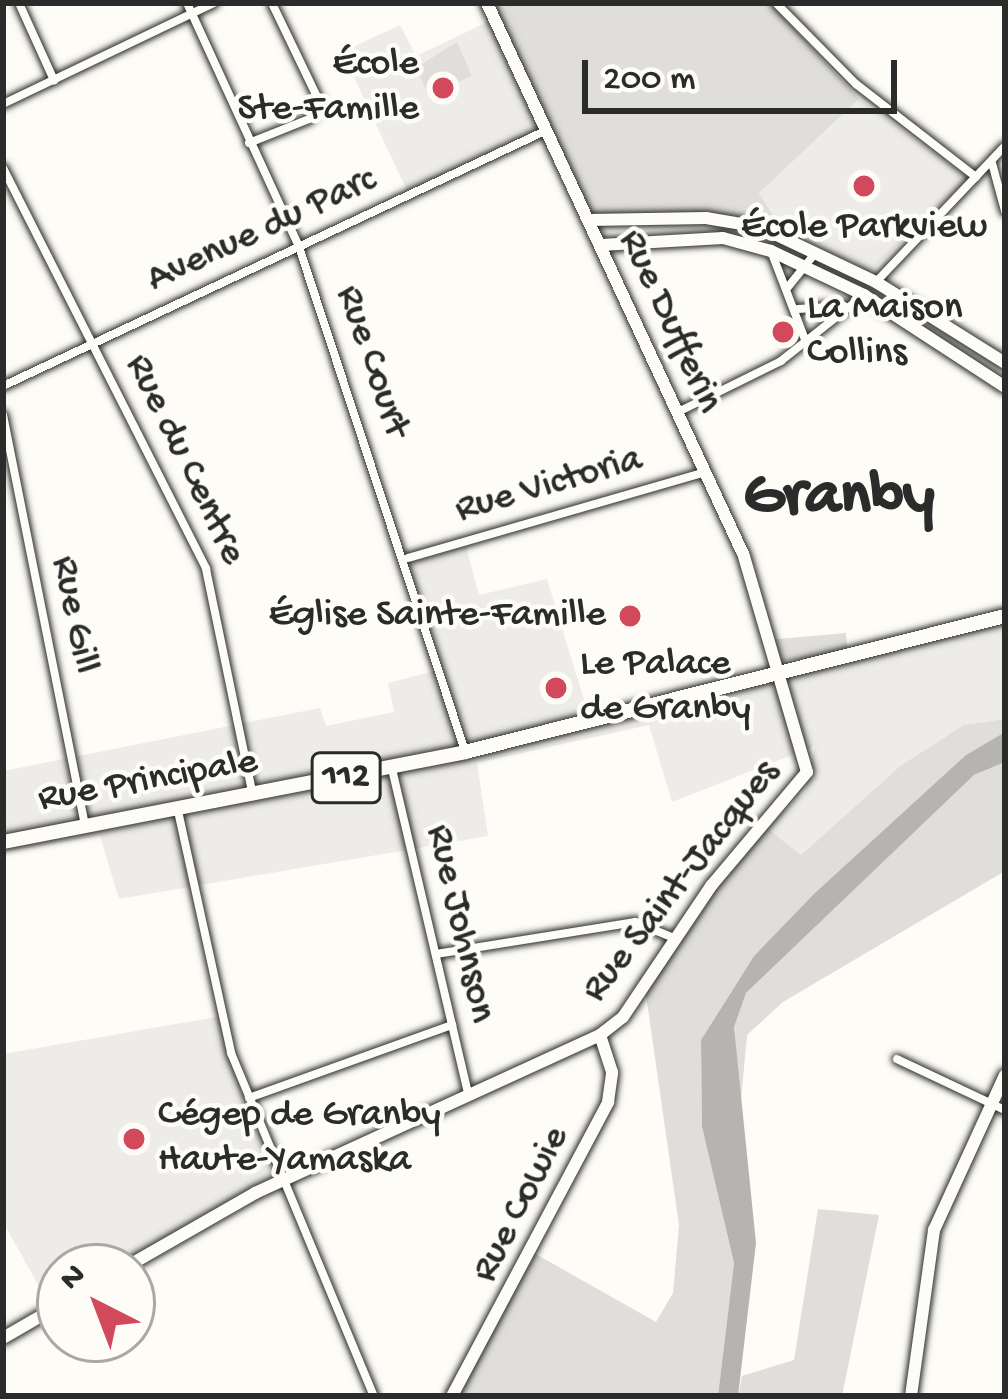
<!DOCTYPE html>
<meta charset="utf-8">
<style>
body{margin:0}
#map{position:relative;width:1008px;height:1399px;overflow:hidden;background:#fdfcf7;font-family:"Gochi Hand",sans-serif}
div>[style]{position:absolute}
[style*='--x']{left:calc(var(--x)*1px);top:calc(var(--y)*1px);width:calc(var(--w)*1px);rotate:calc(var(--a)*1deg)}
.built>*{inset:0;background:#edece8}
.green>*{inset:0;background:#dfdeda;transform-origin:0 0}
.water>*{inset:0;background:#b5b4b1}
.roads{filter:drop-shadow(0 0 3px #2b2b2b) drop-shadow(0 0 3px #2b2b2b)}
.street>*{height:8px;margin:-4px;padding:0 4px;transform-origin:4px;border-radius:4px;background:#fdfcf7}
.secondary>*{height:12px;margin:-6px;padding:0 6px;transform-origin:6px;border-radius:6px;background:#fdfcf7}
.primary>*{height:14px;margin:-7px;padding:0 7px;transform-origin:7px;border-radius:7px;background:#fdfcf7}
.dots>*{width:33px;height:33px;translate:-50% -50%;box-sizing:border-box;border:6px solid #fdfcf7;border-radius:50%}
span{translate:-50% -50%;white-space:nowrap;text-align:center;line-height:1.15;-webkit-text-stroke:9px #fdfcf7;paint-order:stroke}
.shield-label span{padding:3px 9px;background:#fdfcf7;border:3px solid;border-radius:9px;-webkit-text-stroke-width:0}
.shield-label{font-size:36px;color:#2b2b2b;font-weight:700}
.poi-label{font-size:39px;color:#2b2b2b}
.right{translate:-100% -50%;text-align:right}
.left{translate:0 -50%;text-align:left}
.street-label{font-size:39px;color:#2b2b2b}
.town-label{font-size:63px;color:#2b2b2b;font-weight:700}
.frame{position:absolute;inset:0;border:6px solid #2b2b2b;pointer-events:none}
.north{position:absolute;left:36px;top:1243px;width:120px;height:120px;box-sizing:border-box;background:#fdfcf7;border:3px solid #a9a8a5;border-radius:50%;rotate:318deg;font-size:33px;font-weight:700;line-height:48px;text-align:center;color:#2b2b2b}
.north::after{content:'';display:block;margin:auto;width:42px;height:54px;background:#d1495b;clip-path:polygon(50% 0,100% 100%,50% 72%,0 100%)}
.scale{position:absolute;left:582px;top:60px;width:315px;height:54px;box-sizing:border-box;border:6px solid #2b2b2b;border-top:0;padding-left:15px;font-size:36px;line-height:42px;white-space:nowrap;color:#2b2b2b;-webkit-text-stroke:9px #fdfcf7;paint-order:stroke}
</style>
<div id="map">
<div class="built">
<div style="clip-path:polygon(494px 19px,547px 131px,409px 195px,342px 52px,400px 25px,416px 56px)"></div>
<div style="clip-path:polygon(859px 99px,969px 178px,870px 272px,782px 230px,759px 193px)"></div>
<div style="clip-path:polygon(466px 546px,479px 595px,547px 579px,589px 716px,1005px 612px,1005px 719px,964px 725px,900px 766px,801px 855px,767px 828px,806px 791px,815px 746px,672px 802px,649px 725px,477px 763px,488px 836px,119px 899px,100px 836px,3px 852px,3px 771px,320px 708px,326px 726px,394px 712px,388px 683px,438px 670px,405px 564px)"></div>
<div style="clip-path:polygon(222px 1016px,283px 1180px,128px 1267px,60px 1267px,60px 1305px,52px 1310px,3px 1222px,3px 1054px)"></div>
</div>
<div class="green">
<div style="clip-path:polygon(487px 3px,770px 3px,859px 99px,759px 193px,782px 230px,725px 215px,591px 221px)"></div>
<div style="clip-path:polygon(457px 42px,472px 76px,429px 96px,416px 68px)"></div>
<div style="left:846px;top:633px;width:22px;height:71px;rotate:85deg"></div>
<div style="clip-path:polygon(1005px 719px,1005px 732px,966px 755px,754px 956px,701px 1040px,702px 1127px,734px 1263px,718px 1396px,454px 1396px,534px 1253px,656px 1322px,673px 1293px,679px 1225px,645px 988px,674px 938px,767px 828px,801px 855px,900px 766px,964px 725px)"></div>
<div style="clip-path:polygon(1005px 762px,1005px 871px,783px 1002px,747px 1035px,740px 1112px,734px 1026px,746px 993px,974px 775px)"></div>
<div style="clip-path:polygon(818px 1209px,879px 1215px,842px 1396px,738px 1396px,742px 1376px,794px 1360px)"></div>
</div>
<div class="water">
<div style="clip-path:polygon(1005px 732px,1005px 762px,974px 775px,746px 993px,734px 1027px,756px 1243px,738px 1396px,718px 1396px,734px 1263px,702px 1127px,701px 1040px,754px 956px,815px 893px,966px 755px)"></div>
</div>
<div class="roads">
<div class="street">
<div style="--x:19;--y:3;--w:85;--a:65.6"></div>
<div style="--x:187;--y:3;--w:268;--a:65.3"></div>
<div style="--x:299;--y:247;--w:531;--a:71.77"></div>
<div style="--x:776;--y:3;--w:114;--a:45.4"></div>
<div style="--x:856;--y:84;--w:152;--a:37.8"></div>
<div style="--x:3;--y:104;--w:234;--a:-25.6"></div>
<div style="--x:249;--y:143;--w:65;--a:-21.8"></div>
<div style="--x:309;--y:119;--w:18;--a:-49"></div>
<div style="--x:321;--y:105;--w:113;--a:-115.7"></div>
<div style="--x:992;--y:163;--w:50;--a:74.8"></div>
<div style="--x:3;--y:168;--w:449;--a:63.1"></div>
<div style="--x:206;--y:569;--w:232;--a:78.3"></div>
<div style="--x:771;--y:251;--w:97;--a:69"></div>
<div style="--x:876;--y:282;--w:187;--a:-46.5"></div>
<div style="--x:788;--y:287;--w:45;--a:-51.3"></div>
<div style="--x:798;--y:309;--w:46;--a:-3.7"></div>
<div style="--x:3;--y:386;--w:599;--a:-25.2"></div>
<div style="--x:678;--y:412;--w:115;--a:-26.3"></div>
<div style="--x:781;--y:361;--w:106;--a:-38.5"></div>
<div style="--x:3;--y:415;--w:419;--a:78.7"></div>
<div style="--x:408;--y:558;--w:309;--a:-16.1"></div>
<div style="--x:392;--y:769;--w:333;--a:76.8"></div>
<div style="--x:178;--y:811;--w:248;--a:77.6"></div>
<div style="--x:231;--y:1053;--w:372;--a:67.4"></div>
<div style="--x:436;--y:954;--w:202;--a:-9.1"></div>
<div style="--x:635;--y:922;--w:42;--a:22.3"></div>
<div style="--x:897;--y:1059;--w:119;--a:25.3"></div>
<div style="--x:249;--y:1098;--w:216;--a:-19.8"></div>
</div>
<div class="secondary">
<div style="--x:589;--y:220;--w:117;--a:-1"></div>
<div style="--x:706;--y:218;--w:55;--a:9.5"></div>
<div style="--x:760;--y:227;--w:128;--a:25.4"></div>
<div style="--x:876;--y:282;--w:152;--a:32.1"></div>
<div style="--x:601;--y:245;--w:122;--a:-3.3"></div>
<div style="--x:723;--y:238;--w:50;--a:15.2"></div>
<div style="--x:771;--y:251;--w:103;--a:25.3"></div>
<div style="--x:864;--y:295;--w:168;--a:33.1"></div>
<div style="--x:126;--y:1267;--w:149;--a:-29.8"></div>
<div style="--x:255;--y:1193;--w:379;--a:-24.6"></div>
<div style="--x:600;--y:1035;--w:29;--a:-38"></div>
<div style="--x:623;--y:1017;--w:158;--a:-56.1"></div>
<div style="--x:711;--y:886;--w:149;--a:-49.9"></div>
<div style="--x:807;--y:772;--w:225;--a:-106.3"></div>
<div style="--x:744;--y:556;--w:610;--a:-114.93"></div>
<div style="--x:3;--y:1338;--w:66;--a:-30.1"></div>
<div style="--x:452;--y:1396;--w:333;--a:-62"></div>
<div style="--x:608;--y:1102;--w:30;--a:-82"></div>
<div style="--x:612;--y:1072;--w:39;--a:-108"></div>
<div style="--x:911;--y:1396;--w:168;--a:-82.1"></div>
<div style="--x:934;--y:1230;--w:170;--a:-65.4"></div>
</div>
<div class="primary">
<div style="--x:3;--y:842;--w:471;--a:-11"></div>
<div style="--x:465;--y:752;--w:557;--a:-14.14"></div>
</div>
</div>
<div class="dots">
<div style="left:443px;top:88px;background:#d1495b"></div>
<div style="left:864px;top:186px;background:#d1495b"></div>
<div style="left:783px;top:332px;background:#d1495b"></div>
<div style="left:630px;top:616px;background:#d1495b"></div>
<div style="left:556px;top:688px;background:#d1495b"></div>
<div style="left:134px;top:1139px;background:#d1495b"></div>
</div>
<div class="shield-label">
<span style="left:346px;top:778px">112</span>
</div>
<div class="poi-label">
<span class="right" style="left:419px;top:88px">École<br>Ste-Famille</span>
<span style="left:864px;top:228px">École Parkview</span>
<span class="left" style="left:807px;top:332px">La Maison<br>Collins</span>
<span class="right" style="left:606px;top:616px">Église Sainte-Famille</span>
<span class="left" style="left:580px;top:688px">Le Palace<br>de Granby</span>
<span class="left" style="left:158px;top:1139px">Cégep de Granby<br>Haute-Yamaska</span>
</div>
<div class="street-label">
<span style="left:262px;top:231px;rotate:-25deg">Avenue du Parc</span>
<span style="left:669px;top:322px;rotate:65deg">Rue Dufferin</span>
<span style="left:371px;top:362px;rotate:71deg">Rue Court</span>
<span style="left:184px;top:460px;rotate:64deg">Rue du Centre</span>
<span style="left:549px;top:486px;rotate:-16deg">Rue Victoria</span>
<span style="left:73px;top:615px;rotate:79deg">Rue Gill</span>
<span style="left:148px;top:782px;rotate:-10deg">Rue Principale</span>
<span style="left:682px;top:882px;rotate:-52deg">Rue Saint-Jacques</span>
<span style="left:459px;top:924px;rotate:77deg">Rue Johnson</span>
<span style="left:522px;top:1205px;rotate:-63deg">Rue Cowie</span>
</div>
<div class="town-label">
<span style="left:839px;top:499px">Granby</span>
</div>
<div class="frame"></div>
<div class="north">N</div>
<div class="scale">200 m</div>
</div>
